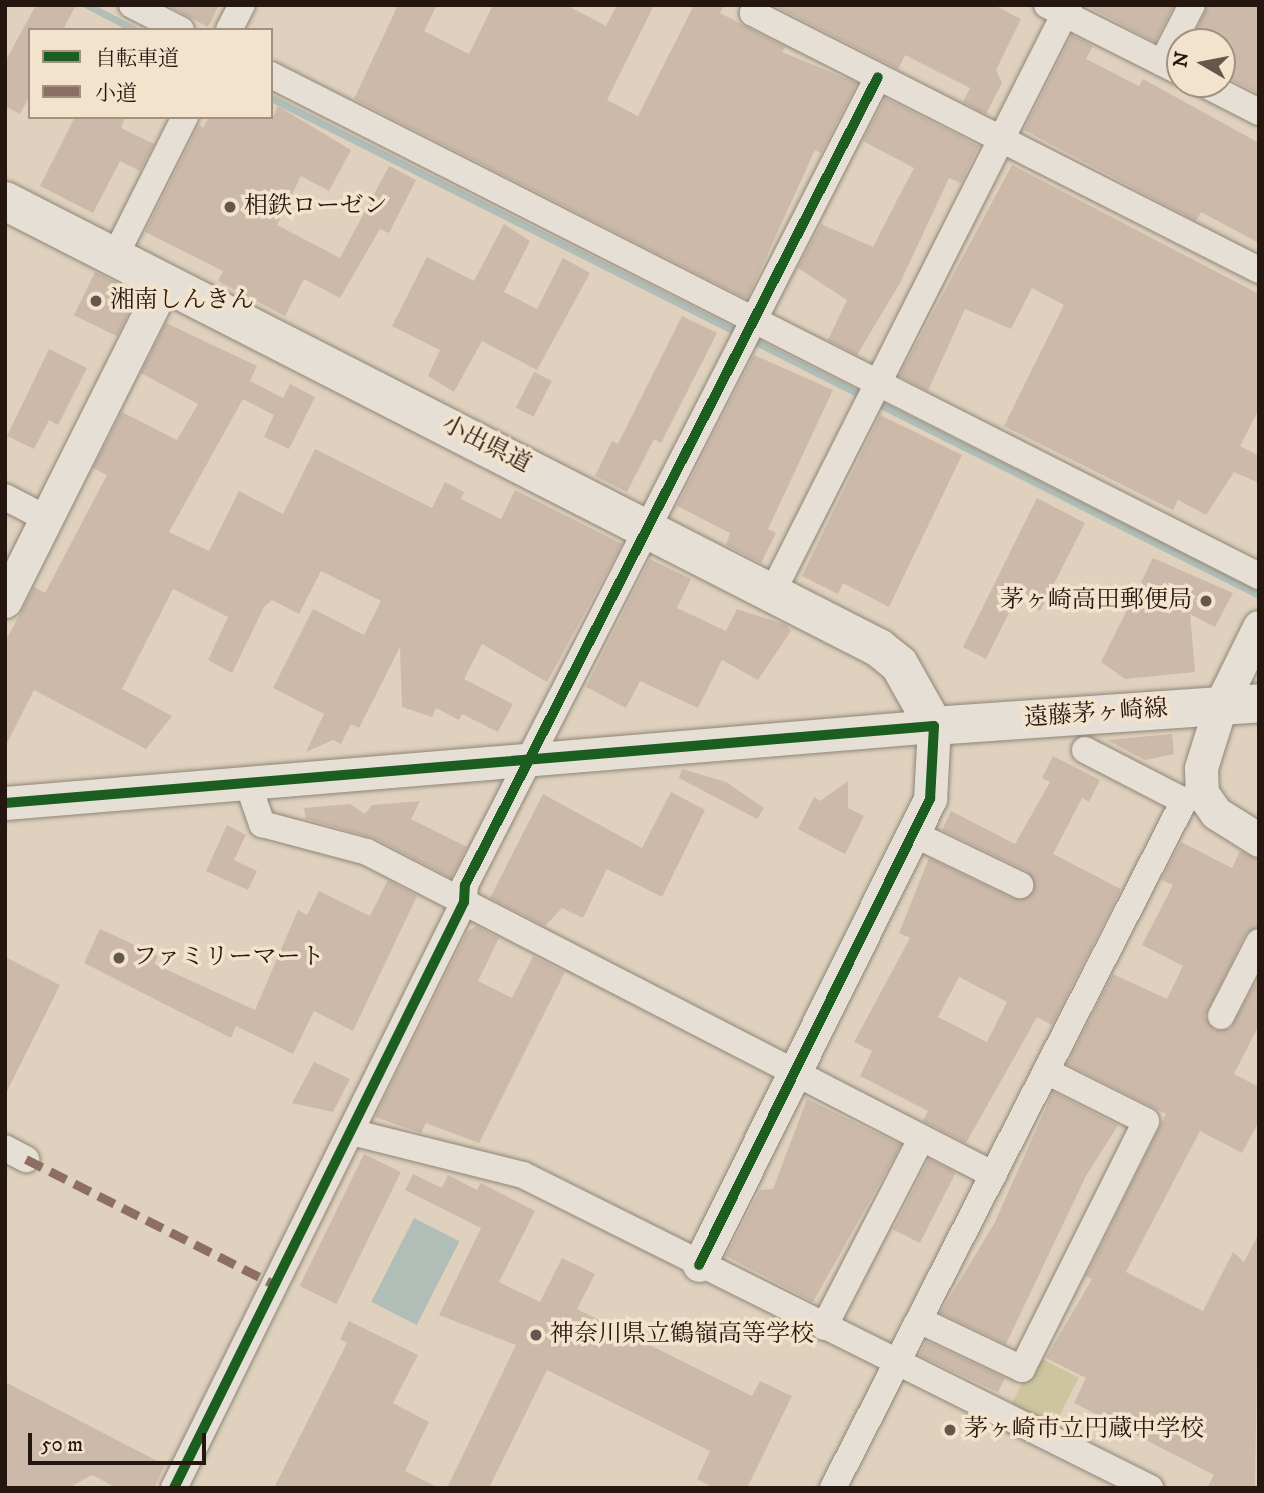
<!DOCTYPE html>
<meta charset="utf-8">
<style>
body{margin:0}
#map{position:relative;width:1264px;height:1493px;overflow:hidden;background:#dfd1bd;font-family:"IM FELL DW Pica","Noto Serif JP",serif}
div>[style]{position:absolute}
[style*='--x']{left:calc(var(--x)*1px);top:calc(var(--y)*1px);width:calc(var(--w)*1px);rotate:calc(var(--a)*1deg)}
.green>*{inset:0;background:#ccc59f;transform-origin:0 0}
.water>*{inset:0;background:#b0beb7;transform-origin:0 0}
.stream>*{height:7px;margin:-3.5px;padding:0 3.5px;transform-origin:3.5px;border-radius:3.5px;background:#b0beb7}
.building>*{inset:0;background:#cdb9a9;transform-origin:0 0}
.roads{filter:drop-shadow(0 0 2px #8f8579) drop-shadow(0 0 2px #8f8579)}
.minor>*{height:26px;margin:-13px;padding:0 13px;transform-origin:13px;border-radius:13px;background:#e5dfd5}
.tertiary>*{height:33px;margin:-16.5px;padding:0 16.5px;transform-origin:16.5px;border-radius:16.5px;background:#e5dfd5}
.secondary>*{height:38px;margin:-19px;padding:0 19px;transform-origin:19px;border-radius:19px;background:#e5dfd5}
.quiet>*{height:9px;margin-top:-4.5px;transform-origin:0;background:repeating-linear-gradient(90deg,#8d6e63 0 18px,transparent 0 27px)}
.cycleway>*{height:10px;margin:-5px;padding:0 5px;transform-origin:5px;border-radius:5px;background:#1b5e20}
.dots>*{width:19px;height:19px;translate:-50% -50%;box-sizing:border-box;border:4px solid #f3e3cc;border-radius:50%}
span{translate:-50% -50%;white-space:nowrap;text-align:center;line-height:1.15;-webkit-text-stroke:7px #f3e3cc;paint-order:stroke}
.poi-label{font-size:24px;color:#25160f}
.left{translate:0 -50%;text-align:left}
.right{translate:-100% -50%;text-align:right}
.street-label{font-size:24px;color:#25160f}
.frame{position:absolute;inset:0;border:7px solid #25160f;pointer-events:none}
.legend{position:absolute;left:28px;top:28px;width:245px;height:91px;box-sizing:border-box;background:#f3e3cc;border:2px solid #a19180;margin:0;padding:9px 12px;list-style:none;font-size:21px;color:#25160f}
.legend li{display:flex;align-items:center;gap:14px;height:35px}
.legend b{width:35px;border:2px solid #a19180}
.north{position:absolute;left:1166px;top:28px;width:70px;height:70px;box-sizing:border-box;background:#f3e3cc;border:2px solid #a19180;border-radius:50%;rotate:280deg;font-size:19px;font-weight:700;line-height:28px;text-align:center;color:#25160f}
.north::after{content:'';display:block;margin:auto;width:24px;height:32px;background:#66574c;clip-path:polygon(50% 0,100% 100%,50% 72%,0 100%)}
.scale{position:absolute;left:28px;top:1433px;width:178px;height:32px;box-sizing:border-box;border:4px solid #25160f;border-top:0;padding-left:9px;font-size:21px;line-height:24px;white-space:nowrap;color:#25160f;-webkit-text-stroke:5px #f3e3cc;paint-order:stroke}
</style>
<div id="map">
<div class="green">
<div style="left:1036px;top:1356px;width:48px;height:55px;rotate:27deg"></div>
</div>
<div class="water">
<div style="left:414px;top:1218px;width:51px;height:94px;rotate:27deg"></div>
</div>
<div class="stream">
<div style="--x:87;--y:5;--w:54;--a:27.5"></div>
<div style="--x:271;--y:98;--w:525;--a:26.71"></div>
<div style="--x:750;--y:339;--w:129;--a:26.8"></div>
<div style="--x:875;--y:402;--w:430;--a:26.7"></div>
</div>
<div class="building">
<div style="clip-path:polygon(36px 5px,76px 5px,63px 30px,30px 30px,30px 95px,20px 114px,5px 106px,5px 62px)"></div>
<div style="clip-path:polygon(167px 5px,219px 5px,208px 27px)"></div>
<div style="clip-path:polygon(398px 5px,437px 5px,424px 31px,469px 54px,493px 5px,566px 5px,606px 26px,617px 5px,654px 5px,607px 100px,638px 116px,694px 5px,724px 5px,720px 13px,785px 47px,782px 52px,857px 83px,821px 153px,815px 150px,747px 299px,354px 99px)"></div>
<div style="clip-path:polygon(773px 5px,994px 5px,1021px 19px,996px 70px,1002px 83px,986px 114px,963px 102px,970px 88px,905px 55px,898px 69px)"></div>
<div style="clip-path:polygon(1085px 5px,1173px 5px,1174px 6px,1155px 42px)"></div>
<div style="clip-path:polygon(1208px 5px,1259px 5px,1259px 94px,1222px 75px,1222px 42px,1191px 42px)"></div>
<div style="clip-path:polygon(1072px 35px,1093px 46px,1086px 59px,1139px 86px,1143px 79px,1259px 143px,1259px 243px,1201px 212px,1196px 221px,1024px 130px)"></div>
<div style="clip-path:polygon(885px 98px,979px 146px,961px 183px,949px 178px,900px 283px,857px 355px,828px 340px,847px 300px,798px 268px,821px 224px,873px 247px,894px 206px,914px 168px,863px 141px)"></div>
<div style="clip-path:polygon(278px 106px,351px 150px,329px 191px,301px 176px,277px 225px,340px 258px,389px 166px,416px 180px,389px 233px,380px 229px,340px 298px,304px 279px,285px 316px,218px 281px,223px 271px,145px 232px,199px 125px,203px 128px,209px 117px,273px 117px)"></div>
<div style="clip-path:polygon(75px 117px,125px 117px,121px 128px,154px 144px,140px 171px,120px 161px,93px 213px,40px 186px)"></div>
<div style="clip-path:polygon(1012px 165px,1259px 294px,1259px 409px,1240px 446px,1259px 456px,1259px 483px,1234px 472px,1206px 515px,1178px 500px,1173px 510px,1004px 426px,1064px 305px,1032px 288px,1011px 329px,965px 309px,928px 391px,899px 376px)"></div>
<div style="clip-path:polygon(504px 224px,530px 241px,504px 292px,537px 309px,563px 258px,590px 273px,537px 370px,482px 341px,454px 392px,428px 376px,440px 350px,392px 326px,427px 257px,474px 281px)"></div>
<div style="left:95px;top:272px;width:48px;height:48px;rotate:26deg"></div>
<div style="clip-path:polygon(682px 316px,717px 333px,661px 443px,654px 439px,627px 492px,595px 476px,612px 441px,618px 444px)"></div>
<div style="clip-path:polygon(166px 323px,257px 366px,250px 381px,283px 398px,290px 384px,315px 397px,289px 449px,264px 437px,274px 415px,243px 399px,169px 532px,209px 551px,239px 491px,283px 514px,315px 449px,432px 508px,445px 482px,464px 492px,461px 499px,501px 519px,515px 490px,622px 544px,547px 682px,482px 644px,464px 679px,513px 704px,498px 732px,462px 714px,459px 720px,436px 708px,432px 717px,402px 707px,400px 647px,359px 728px,351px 724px,341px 744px,333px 740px,306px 752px,324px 714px,273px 688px,313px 609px,364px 635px,381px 601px,321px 571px,299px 614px,272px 600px,264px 607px,232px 673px,208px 660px,228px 617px,173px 589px,122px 689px,172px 716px,146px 749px,34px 690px,5px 747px,5px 642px,34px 587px,45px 593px,107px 475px,93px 468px,122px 412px,177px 440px,198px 404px,141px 373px)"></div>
<div style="clip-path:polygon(49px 349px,87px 368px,58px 425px,49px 420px,34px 449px,7px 436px)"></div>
<div style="clip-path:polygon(754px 355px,833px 390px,768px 529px,776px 533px,761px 563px,726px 545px,730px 533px,677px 506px)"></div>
<div style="left:534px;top:372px;width:20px;height:40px;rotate:27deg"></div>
<div style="clip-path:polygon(880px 415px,962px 455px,889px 607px,843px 583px,838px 594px,802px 576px)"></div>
<div style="clip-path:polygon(1037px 498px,1085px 523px,1040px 611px,1016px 599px,986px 659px,963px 647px)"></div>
<div style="clip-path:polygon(1153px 558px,1233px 593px,1215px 627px,1190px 614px,1195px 672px,1125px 679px,1101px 662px)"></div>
<div style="clip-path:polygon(650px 559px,691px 579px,677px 608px,726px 631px,737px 609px,787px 625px,791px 631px,758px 680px,722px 660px,698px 708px,640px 681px,626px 708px,586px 687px)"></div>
<div style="clip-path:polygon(1172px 734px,1174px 754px,1145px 760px,1107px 740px)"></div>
<div style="clip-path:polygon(evenodd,1053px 756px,1100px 780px,1089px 802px,1082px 798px,1053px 854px,1121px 889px,1052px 1025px,1037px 1017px,966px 1143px,923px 1121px,928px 1111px,860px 1076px,872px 1051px,854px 1042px,910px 938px,899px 933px,929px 858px,1014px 899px,1034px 892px,1027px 871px,942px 830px,951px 811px,1015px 844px,1050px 782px,1042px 778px,1053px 756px,959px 977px,1007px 1002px,987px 1042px,938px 1017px,959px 977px)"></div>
<div style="clip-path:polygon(682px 769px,726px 782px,764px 808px,757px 819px,679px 778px)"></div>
<div style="clip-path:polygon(848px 781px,848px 808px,864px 816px,845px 854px,798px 829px,814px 797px,820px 801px)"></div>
<div style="clip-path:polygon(671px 792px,705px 810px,662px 897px,607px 869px,583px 918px,562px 908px,545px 926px,490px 898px,543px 794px,642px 848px)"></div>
<div style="clip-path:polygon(420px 801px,411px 819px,467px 847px,451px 878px,374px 838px,306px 819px,304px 808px,350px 804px,365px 814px,372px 805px)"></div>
<div style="clip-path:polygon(227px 825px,246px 835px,234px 860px,257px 871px,248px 890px,206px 871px)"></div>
<div style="clip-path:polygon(1181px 842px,1232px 868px,1240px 851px,1259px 859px,1259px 926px,1245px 935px,1205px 1016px,1214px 1030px,1230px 1029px,1259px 977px,1259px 1025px,1234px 1074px,1259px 1087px,1259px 1121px,1242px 1153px,1200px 1131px,1126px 1272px,1203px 1311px,1233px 1252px,1244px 1262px,1259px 1233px,1255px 1488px,1207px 1488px,1214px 1475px,1074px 1403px,1086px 1378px,1046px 1358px,1092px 1279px,1086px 1276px,1166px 1114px,1067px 1064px,1113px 974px,1167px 999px,1183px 966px,1142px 945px,1173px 885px,1161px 880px)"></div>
<div style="clip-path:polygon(388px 880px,417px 896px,353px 1031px,314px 1011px,293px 1054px,236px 1026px,231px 1038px,84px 963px,100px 929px,158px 956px,154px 964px,255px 1010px,298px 910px,307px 915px,319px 891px,370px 916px)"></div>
<div style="clip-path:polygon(476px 926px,499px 938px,478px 981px,512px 998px,533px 956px,565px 972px,479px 1143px,426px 1123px,421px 1133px,375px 1117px,467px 932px)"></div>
<div style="clip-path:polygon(5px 957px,60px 985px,5px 1095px)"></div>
<div style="clip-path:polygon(314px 1062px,350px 1079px,333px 1112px,292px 1103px)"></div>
<div style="clip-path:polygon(1053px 1092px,1118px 1125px,1086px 1176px,1006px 1344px,940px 1313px,994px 1224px)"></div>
<div style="clip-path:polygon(807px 1099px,901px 1145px,813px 1302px,726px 1256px,760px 1190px,773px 1189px)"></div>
<div style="left:364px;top:1154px;width:41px;height:147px;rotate:26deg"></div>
<div style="left:929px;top:1159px;width:30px;height:79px;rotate:27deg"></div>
<div style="clip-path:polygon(413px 1174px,442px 1188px,448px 1175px,477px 1190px,481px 1183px,535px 1211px,499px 1282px,540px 1302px,562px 1258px,595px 1274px,577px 1309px,752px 1396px,760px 1381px,792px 1396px,747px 1488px,714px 1488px,697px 1479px,710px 1451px,547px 1370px,489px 1488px,447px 1488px,516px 1345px,439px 1315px,481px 1228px,405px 1190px)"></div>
<div style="clip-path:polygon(349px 1321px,418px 1355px,393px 1403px,429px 1422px,405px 1471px,439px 1488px,274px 1488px,347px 1343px,340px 1339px)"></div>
<div style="left:926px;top:1341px;width:87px;height:16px;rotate:25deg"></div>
<div style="clip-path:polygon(5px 1382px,165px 1465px,154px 1488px,117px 1488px,92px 1475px,68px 1488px,5px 1488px)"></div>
</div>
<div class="roads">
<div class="minor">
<div style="--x:132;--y:5;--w:55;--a:27"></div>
<div style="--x:757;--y:5;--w:9;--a:117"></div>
<div style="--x:753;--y:13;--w:568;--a:26.93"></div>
<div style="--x:1047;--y:5;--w:149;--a:26.7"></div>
<div style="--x:229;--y:30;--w:28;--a:-63"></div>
<div style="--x:1162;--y:63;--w:65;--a:-62.7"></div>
<div style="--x:271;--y:75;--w:1108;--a:26.89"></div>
<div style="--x:1204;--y:84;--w:62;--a:27"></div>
<div style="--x:115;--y:256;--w:156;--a:-63.3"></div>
<div style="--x:5;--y:497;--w:47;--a:27.6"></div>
<div style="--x:772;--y:593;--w:659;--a:-63.2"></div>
<div style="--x:1085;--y:750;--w:111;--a:27.3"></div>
<div style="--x:247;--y:781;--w:46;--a:70.8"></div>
<div style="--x:262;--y:824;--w:109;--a:14.9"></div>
<div style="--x:367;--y:852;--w:705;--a:27.26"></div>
<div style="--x:914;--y:834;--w:118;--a:25.7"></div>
<div style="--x:1221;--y:1016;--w:83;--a:-62.8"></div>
<div style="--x:351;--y:1132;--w:177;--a:14"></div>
<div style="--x:523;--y:1175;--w:701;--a:26.53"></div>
<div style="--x:5;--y:1148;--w:24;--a:28"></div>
<div style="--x:921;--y:1321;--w:112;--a:25.4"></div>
<div style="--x:1022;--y:1369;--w:277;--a:-63.4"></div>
<div style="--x:1146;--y:1121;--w:112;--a:-153.4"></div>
<div style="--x:824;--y:1327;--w:203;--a:-62.7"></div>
<div style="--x:174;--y:1488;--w:654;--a:-63.67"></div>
<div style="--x:464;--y:902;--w:17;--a:-87"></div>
<div style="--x:465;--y:885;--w:907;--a:-62.93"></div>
<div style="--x:833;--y:1488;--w:771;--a:-62.94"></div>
<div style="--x:1184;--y:801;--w:20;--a:-24"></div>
</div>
<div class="tertiary">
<div style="--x:5;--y:601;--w:357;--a:-63.4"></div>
<div style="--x:1259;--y:627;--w:86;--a:116.3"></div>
<div style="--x:1221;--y:704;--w:67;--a:107.4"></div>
<div style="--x:1201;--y:768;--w:25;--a:88"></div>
<div style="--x:1202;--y:793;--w:24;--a:55"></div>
<div style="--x:1216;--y:813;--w:51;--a:32.1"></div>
<div style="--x:5;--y:803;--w:932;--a:-4.74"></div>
<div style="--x:934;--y:726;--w:73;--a:93.1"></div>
<div style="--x:930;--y:799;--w:520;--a:116.37"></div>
</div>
<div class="secondary">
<div style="--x:5;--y:201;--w:982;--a:27.09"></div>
<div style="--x:879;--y:648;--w:26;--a:39"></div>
<div style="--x:899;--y:664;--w:71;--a:60.6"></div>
<div style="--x:934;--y:726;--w:326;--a:-4"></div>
</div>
</div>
<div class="quiet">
<div style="--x:26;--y:1159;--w:279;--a:26.8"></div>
</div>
<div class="cycleway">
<div style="--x:5;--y:803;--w:932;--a:-4.74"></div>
<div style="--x:934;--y:726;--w:73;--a:93.1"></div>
<div style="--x:930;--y:799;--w:520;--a:116.37"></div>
<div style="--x:174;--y:1488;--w:654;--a:-63.67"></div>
<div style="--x:464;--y:902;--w:17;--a:-87"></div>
<div style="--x:465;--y:885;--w:907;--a:-62.93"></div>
</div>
<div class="dots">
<div style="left:230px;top:207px;background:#66574c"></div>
<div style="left:96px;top:301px;background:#66574c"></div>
<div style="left:1206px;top:601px;background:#66574c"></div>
<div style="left:119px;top:958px;background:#66574c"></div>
<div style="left:536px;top:1335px;background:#66574c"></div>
<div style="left:950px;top:1430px;background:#66574c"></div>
</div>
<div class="poi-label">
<span class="left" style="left:244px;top:207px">相鉄ローゼン</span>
<span class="left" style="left:110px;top:301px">湘南しんきん</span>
<span class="right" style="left:1192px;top:601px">茅ヶ崎高田郵便局</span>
<span class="left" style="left:133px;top:958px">ファミリーマート</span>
<span class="left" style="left:550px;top:1335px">神奈川県立鶴嶺高等学校</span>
<span class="left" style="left:964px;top:1430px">茅ヶ崎市立円蔵中学校</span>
</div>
<div class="street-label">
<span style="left:486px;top:445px;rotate:27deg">小出県道</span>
<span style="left:1096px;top:714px;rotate:-4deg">遠藤茅ヶ崎線</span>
</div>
<div class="frame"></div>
<ul class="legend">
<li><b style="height:9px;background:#1b5e20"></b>自転車道</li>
<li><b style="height:9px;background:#8d6e63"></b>小道</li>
</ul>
<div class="north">N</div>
<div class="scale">50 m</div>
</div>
